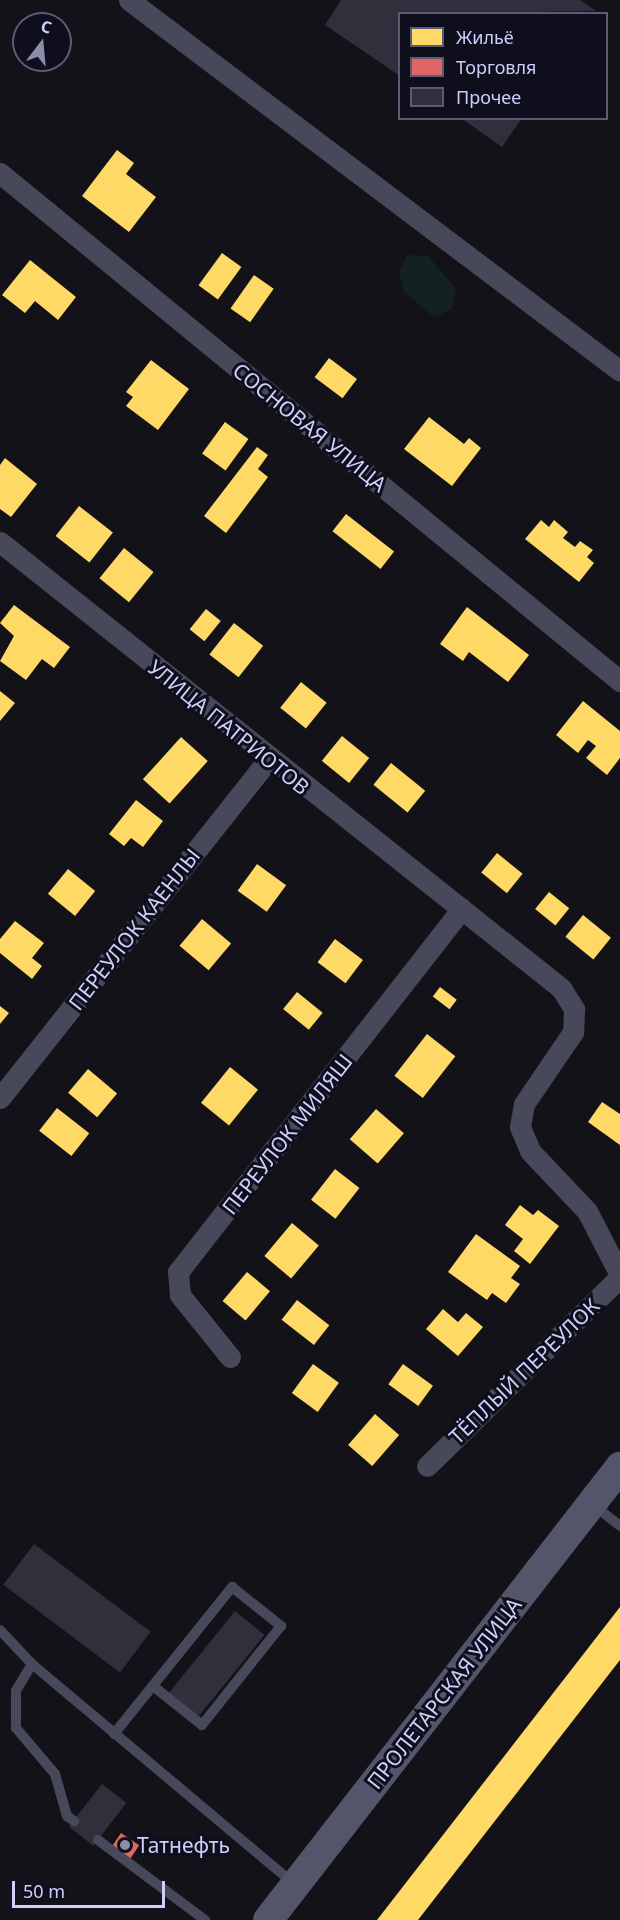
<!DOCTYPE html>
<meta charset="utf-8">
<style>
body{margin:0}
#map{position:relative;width:620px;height:1920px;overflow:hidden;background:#121218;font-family:"Noto Sans",sans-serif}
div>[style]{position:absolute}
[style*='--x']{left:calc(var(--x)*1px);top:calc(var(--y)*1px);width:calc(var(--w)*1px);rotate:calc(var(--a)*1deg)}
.green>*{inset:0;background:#112221}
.homes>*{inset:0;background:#ffd966;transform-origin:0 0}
.shops>*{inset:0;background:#e06666;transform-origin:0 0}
.building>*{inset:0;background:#302f3b;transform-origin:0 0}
.lane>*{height:10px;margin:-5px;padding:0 5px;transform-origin:5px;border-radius:5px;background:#474859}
.street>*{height:21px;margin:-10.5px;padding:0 10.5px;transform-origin:10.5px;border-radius:10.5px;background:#474859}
.secondary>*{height:30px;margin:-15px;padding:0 15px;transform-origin:15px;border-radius:15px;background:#53566b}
.dots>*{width:16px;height:16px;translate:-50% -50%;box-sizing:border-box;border:3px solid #0e0e1c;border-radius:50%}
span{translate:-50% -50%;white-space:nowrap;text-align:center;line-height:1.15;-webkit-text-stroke:6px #0e0e1c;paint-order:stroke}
.street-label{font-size:21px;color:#cecffa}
.poi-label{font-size:21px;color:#cecffa}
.left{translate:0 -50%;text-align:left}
.legend{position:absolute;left:398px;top:12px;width:210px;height:108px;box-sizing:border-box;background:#0e0e1c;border:2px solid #5b5b75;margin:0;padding:8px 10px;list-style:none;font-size:18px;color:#cecffa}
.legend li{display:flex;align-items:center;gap:12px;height:30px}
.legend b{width:30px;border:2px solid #5b5b75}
.north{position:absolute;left:12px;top:12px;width:60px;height:60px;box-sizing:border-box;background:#0e0e1c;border:2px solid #5b5b75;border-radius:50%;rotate:16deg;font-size:16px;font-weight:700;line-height:24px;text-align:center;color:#cecffa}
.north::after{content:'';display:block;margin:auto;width:21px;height:27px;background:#8c8dab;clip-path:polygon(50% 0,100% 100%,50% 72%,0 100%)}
.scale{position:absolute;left:12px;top:1881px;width:153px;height:27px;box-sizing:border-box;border:3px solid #cecffa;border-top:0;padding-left:8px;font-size:18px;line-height:21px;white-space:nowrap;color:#cecffa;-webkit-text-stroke:4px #0e0e1c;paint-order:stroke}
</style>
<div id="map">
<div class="green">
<div style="clip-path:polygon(407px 255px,428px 256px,456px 289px,452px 309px,434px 317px,404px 292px,399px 273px)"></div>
</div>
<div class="homes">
<div style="clip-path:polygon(117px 150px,134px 163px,126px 174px,156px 197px,129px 232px,82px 196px)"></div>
<div style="left:222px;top:253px;width:24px;height:40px;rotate:36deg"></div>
<div style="clip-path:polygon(30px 260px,76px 297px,58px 320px,35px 301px,25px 313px,2px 295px)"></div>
<div style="left:254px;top:275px;width:24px;height:41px;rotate:35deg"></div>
<div style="left:329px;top:358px;width:35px;height:24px;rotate:37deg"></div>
<div style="clip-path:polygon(151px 360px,189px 389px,158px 430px,126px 406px,133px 397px,126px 392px)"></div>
<div style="clip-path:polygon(429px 417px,464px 444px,469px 438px,481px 448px,452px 486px,404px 449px)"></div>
<div style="left:225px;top:422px;width:29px;height:39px;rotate:36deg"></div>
<div style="clip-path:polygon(257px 447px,268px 455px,258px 469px,268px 477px,226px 533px,204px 516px)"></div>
<div style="clip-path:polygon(5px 458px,37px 484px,11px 517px,0 509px,0 465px)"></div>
<div style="left:79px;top:506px;width:43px;height:38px;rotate:38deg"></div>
<div style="left:346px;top:514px;width:61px;height:22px;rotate:38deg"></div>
<div style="clip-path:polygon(541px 520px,549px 527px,554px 520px,568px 532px,563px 538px,575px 547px,580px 541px,593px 550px,587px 557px,594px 563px,579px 582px,525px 539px)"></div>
<div style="left:124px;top:548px;width:38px;height:39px;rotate:39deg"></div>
<div style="clip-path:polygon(14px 605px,70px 647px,54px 668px,42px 659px,26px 680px,0 661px,14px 636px,0 623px)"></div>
<div style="clip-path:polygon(467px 607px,529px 655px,508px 682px,469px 652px,463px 661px,440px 644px)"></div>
<div style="left:206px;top:609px;width:19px;height:26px;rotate:39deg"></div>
<div style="left:234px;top:623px;width:37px;height:40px;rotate:38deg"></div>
<div style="left:301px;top:682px;width:33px;height:33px;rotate:39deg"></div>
<div style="clip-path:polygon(0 691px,15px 703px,0 721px)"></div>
<div style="clip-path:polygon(583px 701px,620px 731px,620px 758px,607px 775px,586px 758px,596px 746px,588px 740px,578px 753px,556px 735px)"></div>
<div style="left:342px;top:736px;width:35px;height:32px;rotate:39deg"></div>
<div style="left:181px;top:737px;width:36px;height:57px;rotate:42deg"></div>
<div style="left:391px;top:763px;width:44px;height:28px;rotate:39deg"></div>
<div style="clip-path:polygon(136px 800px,163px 821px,143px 847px,131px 838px,124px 846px,109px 834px)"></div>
<div style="left:497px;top:853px;width:33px;height:25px;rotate:39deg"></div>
<div style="left:257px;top:864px;width:36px;height:33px;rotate:36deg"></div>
<div style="left:68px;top:869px;width:35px;height:32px;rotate:39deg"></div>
<div style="left:549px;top:892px;width:26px;height:22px;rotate:39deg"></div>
<div style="left:583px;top:915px;width:36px;height:28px;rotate:39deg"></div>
<div style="left:202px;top:919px;width:38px;height:35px;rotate:40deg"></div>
<div style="clip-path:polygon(15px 921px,44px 943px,32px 958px,42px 966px,32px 979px,0 953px,0 939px)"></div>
<div style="left:335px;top:939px;width:35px;height:29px;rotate:37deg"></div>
<div style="left:440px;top:987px;width:21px;height:12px;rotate:37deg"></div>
<div style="left:297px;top:992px;width:33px;height:22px;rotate:39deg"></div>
<div style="clip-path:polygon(0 1006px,9px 1013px,0 1024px)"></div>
<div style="left:427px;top:1034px;width:36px;height:53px;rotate:38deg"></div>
<div style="left:230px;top:1067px;width:36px;height:46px;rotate:39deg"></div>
<div style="left:88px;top:1069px;width:38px;height:31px;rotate:40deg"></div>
<div style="clip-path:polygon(602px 1102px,620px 1114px,620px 1145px,588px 1122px)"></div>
<div style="left:57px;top:1108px;width:41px;height:29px;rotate:38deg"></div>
<div style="left:376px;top:1109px;width:37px;height:40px;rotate:41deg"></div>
<div style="left:335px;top:1169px;width:31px;height:39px;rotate:38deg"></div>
<div style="clip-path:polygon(520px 1205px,533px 1215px,538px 1210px,559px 1226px,530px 1264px,514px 1251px,523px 1239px,505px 1225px)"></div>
<div style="left:292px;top:1223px;width:35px;height:43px;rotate:40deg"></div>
<div style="clip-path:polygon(476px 1234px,520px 1266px,511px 1278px,520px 1284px,506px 1303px,492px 1293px,487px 1300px,448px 1272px)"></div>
<div style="left:247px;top:1272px;width:30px;height:38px;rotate:40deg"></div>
<div style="left:297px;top:1300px;width:41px;height:25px;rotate:38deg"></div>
<div style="clip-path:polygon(443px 1309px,458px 1322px,466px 1313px,483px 1327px,458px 1356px,426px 1329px)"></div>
<div style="left:313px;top:1364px;width:32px;height:36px;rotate:36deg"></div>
<div style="left:403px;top:1364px;width:37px;height:25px;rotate:36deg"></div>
<div style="left:375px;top:1414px;width:32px;height:41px;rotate:41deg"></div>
<div style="clip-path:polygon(620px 1607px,620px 1660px,418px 1920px,377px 1920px)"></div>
</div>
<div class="shops">
<div style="left:121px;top:1833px;width:22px;height:17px;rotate:34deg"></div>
</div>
<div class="building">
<div style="clip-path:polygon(341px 0,580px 0,596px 11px,400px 14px,400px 76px,325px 25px)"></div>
<div style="clip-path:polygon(461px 118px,522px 118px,502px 147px)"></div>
<div style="left:34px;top:1544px;width:146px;height:51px;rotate:37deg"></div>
<div style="left:235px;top:1611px;width:38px;height:106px;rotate:39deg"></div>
<div style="left:102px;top:1784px;width:31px;height:54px;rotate:38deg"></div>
</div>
<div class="lane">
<div style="--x:592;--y:1504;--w:36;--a:38"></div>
<div style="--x:0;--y:1630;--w:47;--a:46.7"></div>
<div style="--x:32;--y:1664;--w:342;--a:40"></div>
<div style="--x:32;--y:1664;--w:31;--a:121"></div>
<div style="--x:16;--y:1691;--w:37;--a:90"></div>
<div style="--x:16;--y:1728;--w:60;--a:49.7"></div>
<div style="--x:55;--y:1774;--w:44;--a:74.1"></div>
<div style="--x:67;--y:1816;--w:9;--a:36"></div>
<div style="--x:114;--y:1734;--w:189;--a:-51.2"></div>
<div style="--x:232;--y:1587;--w:63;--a:38.5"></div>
<div style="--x:281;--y:1626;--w:127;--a:128.6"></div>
<div style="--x:202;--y:1725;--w:63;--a:-141.5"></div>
<div style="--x:98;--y:1840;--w:134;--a:36.8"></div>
</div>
<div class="street">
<div style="--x:129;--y:0;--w:615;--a:37.07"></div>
<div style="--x:0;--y:173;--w:802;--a:39.33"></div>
<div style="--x:0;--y:542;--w:717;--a:38.49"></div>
<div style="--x:561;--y:988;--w:25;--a:58"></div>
<div style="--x:574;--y:1009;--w:23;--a:92"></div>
<div style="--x:573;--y:1032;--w:87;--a:124.2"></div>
<div style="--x:524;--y:1104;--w:23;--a:100"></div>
<div style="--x:520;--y:1127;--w:26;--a:67"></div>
<div style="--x:530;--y:1151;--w:83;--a:46.5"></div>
<div style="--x:587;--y:1211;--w:72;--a:62.7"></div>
<div style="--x:0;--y:1098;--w:431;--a:-51.6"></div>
<div style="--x:230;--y:1357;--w:80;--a:-128.9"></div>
<div style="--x:180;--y:1295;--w:23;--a:-95"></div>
<div style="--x:178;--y:1272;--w:461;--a:-52"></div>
<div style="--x:427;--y:1466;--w:270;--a:-44.4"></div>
</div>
<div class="secondary">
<div style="--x:268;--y:1920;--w:574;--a:-52.15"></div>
</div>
<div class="dots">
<div style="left:125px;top:1845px;background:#8c8dab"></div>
</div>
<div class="street-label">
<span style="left:310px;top:427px;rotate:39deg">СОСНОВАЯ УЛИЦА</span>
<span style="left:229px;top:727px;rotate:39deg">УЛИЦА ПАТРИОТОВ</span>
<span style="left:134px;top:929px;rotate:-52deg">ПЕРЕУЛОК КАЕНЛЫ</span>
<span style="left:287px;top:1134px;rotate:-52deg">ПЕРЕУЛОК МИЛЯШ</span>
<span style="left:524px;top:1371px;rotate:-44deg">ТЁПЛЫЙ ПЕРЕУЛОК</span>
<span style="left:444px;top:1693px;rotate:-52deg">ПРОЛЕТАРСКАЯ УЛИЦА</span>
</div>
<div class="poi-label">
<span class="left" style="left:137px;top:1845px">Татнефть</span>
</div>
<ul class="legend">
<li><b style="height:16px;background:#ffd966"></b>Жильё</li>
<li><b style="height:16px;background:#e06666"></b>Торговля</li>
<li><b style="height:16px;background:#302f3b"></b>Прочее</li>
</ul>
<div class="north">С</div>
<div class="scale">50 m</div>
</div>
